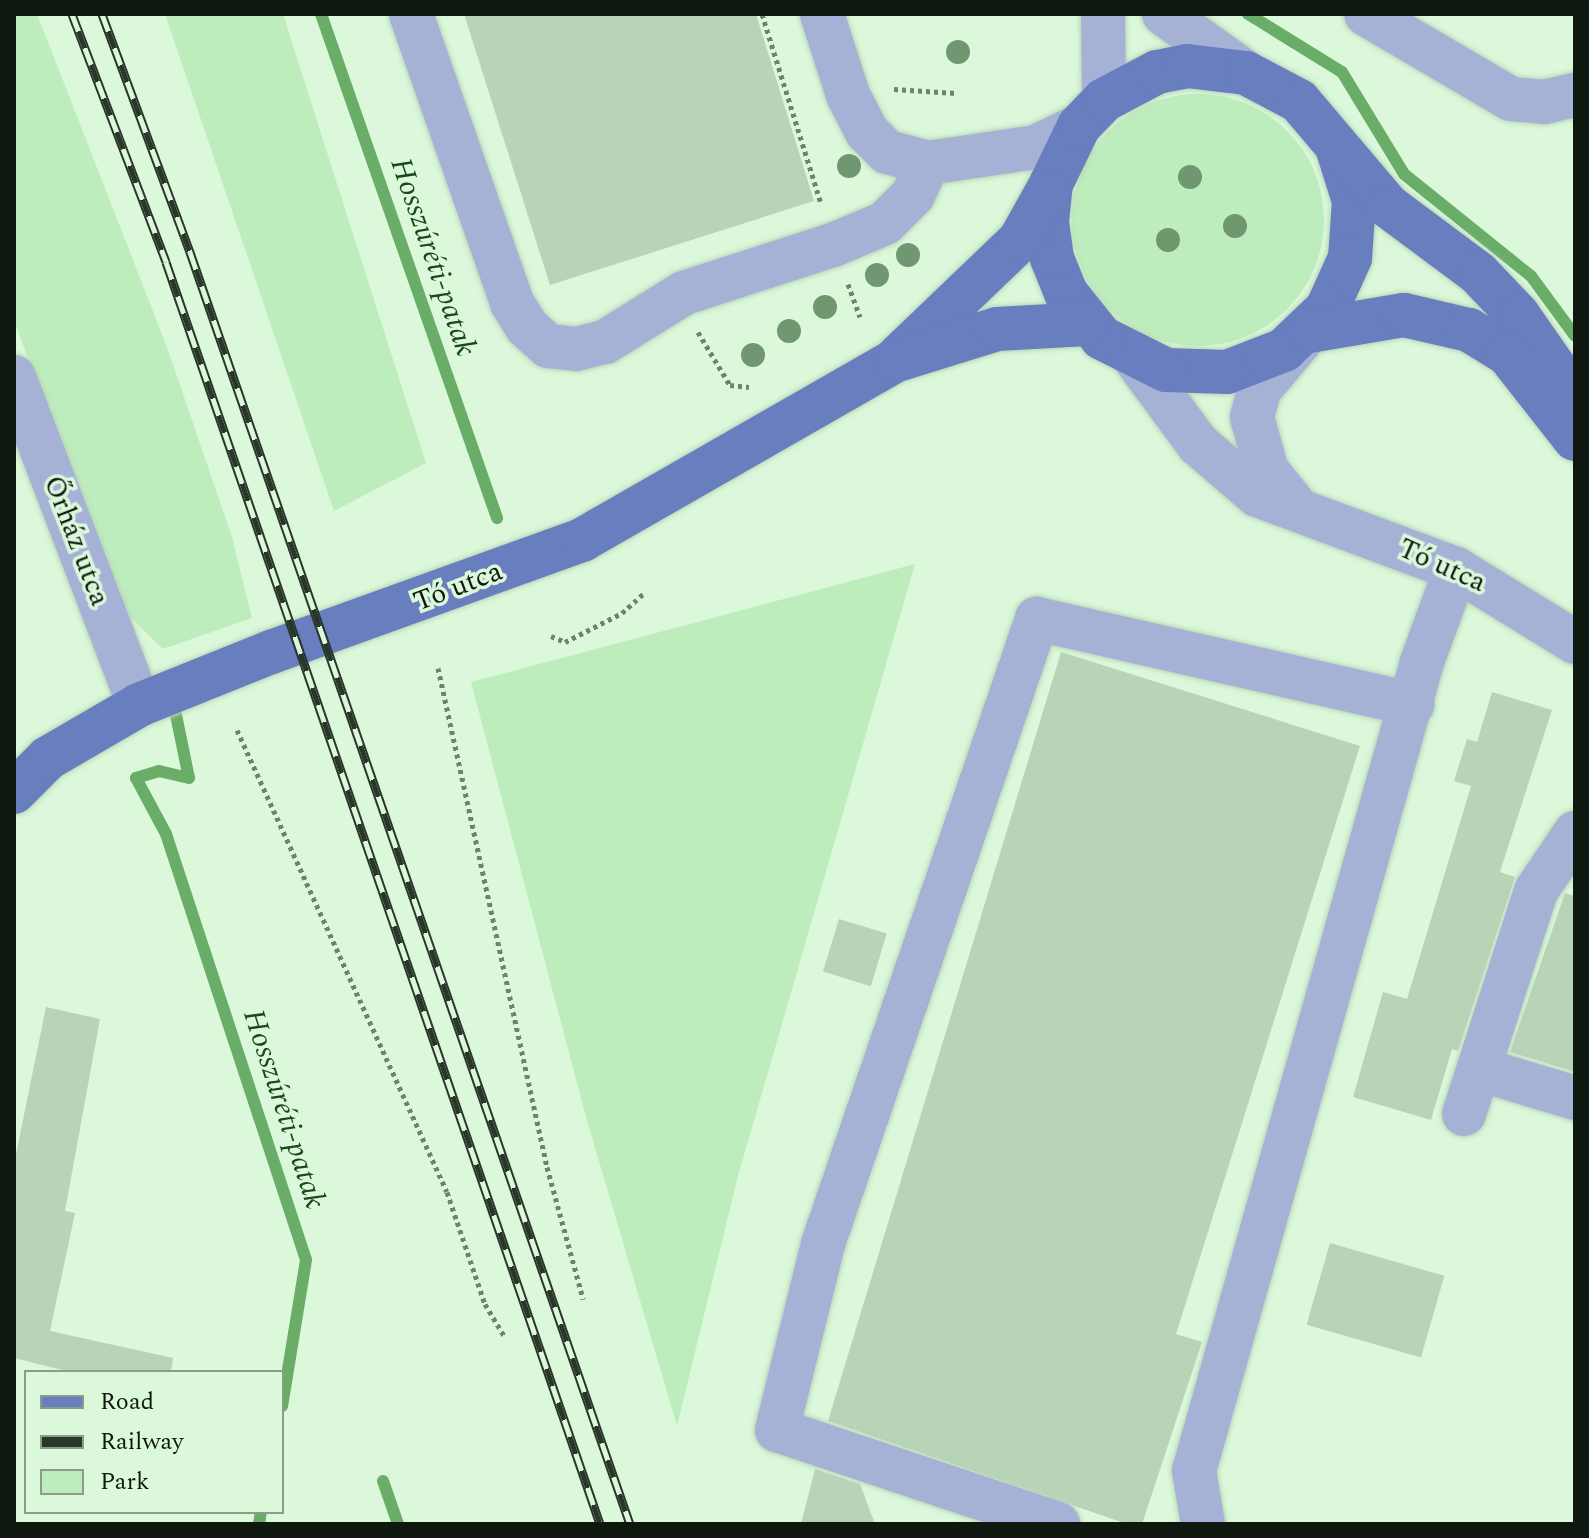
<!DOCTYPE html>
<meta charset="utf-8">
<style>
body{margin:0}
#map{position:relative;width:1589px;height:1538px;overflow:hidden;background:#dbf8da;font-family:Spectral,serif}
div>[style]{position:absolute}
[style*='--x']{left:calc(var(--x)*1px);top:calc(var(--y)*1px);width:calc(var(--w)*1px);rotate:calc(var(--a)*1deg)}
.green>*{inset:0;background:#beedbd}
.round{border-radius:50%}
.stream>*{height:12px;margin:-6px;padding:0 6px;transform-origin:6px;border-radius:6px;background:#6aad69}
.building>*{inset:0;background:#b8d4b7;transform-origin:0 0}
.path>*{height:5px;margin-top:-2.5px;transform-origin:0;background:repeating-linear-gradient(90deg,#6f826f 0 4px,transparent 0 8px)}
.roads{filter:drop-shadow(0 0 2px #bad4b9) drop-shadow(0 0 2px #bad4b9)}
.minor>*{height:44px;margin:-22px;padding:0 22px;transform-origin:22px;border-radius:22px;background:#a5b2d6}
.major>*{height:44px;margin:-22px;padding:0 22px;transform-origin:22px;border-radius:22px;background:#687ebe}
.rail>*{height:9px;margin-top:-4.5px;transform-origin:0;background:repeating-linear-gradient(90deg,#dbf8da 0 18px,#293629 0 36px);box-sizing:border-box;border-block:2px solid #293629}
.trees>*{width:24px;height:24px;margin:-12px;border-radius:50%;background:#709770}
span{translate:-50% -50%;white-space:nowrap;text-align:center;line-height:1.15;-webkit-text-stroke:7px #dbf8da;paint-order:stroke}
.street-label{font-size:28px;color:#0e180e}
.water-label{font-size:30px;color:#19481b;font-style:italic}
.frame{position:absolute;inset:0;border:16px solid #0e180e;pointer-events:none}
.legend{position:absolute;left:24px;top:1370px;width:260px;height:144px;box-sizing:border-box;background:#dbf8da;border:2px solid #899e88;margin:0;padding:10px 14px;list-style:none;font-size:24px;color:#0e180e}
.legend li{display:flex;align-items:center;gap:16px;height:40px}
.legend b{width:40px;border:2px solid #899e88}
</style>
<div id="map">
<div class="green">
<div style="clip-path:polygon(14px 14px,37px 14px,167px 347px,232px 537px,252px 618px,163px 649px,128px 615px,91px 531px,14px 320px)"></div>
<div style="clip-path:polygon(165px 14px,283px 14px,426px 463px,334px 511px)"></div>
<div class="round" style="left:1072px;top:94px;width:252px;height:252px"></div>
<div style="clip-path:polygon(915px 564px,738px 1176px,677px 1426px,586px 1117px,471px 682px)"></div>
</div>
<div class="stream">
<div style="--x:321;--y:14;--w:534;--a:70.75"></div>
<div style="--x:1248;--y:14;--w:110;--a:31.7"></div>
<div style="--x:1342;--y:72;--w:119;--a:58.7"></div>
<div style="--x:1404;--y:174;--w:163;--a:38.8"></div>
<div style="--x:1531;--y:276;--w:74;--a:53.7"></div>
<div style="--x:175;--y:710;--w:69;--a:78.4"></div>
<div style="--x:189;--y:778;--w:31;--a:-167"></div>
<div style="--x:159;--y:771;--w:24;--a:163"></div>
<div style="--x:136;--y:778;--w:64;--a:61.8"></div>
<div style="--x:166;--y:834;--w:448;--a:71.8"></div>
<div style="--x:306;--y:1260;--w:148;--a:99.3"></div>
<div style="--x:383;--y:1481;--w:46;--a:70.8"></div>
<div style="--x:259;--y:1524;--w:12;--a:-81"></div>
</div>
<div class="building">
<div style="clip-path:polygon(464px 14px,756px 14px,814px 201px,550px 285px)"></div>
<div style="clip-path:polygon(1061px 652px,1360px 746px,1176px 1334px,1202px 1342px,1142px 1524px,1127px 1524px,828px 1421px)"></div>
<div style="clip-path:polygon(1492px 692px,1552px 710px,1500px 872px,1515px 877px,1458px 1051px,1452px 1049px,1431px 1120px,1353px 1097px,1383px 992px,1407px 999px,1471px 786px,1454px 781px,1467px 739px,1477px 742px)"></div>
<div style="clip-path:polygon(1565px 893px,1575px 896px,1575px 1072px,1510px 1052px)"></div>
<div style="left:839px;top:919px;width:50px;height:55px;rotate:17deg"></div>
<div style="clip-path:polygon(46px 1007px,100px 1019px,65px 1211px,75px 1213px,50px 1331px,173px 1358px,171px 1372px,70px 1372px,14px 1358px,14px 1164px)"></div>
<div style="left:1330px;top:1243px;width:119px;height:85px;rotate:16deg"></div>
<div style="clip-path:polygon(815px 1469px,860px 1484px,875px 1524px,801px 1524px)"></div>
</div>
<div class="path">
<div style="--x:762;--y:14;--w:199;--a:72.7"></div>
<div style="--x:894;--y:89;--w:62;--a:3.7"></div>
<div style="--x:848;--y:284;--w:35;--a:70"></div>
<div style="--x:698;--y:332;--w:62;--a:58.9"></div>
<div style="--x:730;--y:385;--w:19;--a:6"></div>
<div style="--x:551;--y:636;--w:15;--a:23"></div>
<div style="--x:565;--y:642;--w:64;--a:-27"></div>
<div style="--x:622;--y:613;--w:30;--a:-42"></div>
<div style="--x:438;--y:668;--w:511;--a:77.68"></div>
<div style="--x:547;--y:1167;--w:137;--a:74.7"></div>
<div style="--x:237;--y:730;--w:507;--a:65.56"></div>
<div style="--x:447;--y:1192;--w:118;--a:71.3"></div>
<div style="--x:485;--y:1304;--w:37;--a:59"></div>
</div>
<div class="roads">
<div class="minor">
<div style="--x:411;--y:14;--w:306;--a:70.7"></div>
<div style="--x:512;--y:303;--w:28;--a:58"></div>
<div style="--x:527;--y:327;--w:28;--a:42"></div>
<div style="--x:548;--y:346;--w:28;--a:6"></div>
<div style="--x:576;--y:349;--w:30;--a:-14"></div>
<div style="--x:605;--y:342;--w:93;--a:-31.8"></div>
<div style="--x:684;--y:293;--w:157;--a:-17.9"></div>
<div style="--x:833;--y:245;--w:56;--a:-22.9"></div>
<div style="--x:885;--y:223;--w:40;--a:-45"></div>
<div style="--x:913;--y:195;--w:35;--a:-65"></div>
<div style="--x:822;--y:14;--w:85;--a:72.2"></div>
<div style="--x:848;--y:95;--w:42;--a:62.8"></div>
<div style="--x:867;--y:132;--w:28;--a:45"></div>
<div style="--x:887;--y:152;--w:42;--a:15"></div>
<div style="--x:928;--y:163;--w:109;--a:-8.4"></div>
<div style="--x:1036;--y:147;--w:48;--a:-26"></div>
<div style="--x:1103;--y:14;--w:86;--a:89.3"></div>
<div style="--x:1164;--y:14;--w:101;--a:35.7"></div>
<div style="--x:1366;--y:14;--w:168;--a:30.4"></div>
<div style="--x:1511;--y:99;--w:33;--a:5"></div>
<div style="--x:1544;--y:102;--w:32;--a:-13"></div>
<div style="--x:1136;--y:360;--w:104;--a:53.6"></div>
<div style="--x:1198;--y:444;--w:78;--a:40.8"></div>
<div style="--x:1257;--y:495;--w:212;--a:20.4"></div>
<div style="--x:1456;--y:569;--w:140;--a:31.5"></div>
<div style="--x:14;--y:377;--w:351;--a:69.1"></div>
<div style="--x:1297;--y:508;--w:48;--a:-129"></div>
<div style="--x:1267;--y:471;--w:56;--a:-105.5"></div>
<div style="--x:1252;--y:417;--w:28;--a:-75"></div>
<div style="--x:1259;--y:390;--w:75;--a:-49.9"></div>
<div style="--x:1479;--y:1069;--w:100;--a:16.8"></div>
<div style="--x:1464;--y:1114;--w:234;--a:-72.1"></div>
<div style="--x:1536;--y:891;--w:70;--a:-56.1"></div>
<div style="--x:1058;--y:1524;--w:296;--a:-161.5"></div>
<div style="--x:777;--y:1430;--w:192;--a:-76.1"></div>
<div style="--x:823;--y:1244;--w:661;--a:-71.1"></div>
<div style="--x:1037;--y:619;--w:385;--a:12.8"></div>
<div style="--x:1203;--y:1524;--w:54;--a:-99.6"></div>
<div style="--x:1194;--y:1471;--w:841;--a:-74.26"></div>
<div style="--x:1422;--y:662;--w:99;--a:-69.9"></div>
</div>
<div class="major">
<div style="--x:1337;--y:147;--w:57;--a:72.5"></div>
<div style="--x:1354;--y:201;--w:57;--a:94"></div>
<div style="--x:1350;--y:258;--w:56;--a:114.3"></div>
<div style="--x:1327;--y:309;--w:59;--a:136.4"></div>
<div style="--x:1284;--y:350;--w:61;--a:158.9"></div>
<div style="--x:1227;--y:372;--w:61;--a:-178.1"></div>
<div style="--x:1166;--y:370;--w:72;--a:-153.4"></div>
<div style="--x:1102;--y:338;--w:58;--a:-128.7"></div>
<div style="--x:1066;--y:293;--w:38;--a:-112"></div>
<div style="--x:1052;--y:258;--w:37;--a:-98"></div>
<div style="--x:1047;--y:221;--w:37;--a:-84"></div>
<div style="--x:1051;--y:184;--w:64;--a:-64.2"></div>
<div style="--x:1079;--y:126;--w:36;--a:-46"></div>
<div style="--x:1104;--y:100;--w:60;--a:-27.8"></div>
<div style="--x:1157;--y:72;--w:31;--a:-11"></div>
<div style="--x:1187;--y:66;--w:59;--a:6.8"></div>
<div style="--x:1246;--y:73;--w:60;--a:27.8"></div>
<div style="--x:1299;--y:101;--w:138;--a:49.7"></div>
<div style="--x:1388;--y:206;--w:112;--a:36.7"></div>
<div style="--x:1478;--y:273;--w:58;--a:46.4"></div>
<div style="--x:1518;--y:315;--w:100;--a:55.2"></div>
<div style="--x:1309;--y:331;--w:96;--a:-9.6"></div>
<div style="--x:1404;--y:315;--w:67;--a:13"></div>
<div style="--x:1469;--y:330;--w:46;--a:31.6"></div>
<div style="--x:1508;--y:354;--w:108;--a:51.8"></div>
<div style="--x:898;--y:357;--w:169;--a:-43.8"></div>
<div style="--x:1020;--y:240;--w:57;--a:-60.8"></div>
<div style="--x:14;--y:792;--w:48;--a:-45"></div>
<div style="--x:48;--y:758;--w:105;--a:-30.2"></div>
<div style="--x:139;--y:705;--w:142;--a:-21.9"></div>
<div style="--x:271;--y:652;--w:331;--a:-19.8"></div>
<div style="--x:582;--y:540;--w:360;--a:-29.8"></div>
<div style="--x:894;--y:361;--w:108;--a:-17.3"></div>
<div style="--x:997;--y:329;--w:90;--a:-3.2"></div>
</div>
</div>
<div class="rail">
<div style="--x:72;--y:14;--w:265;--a:69.2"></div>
<div style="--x:166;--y:262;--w:1335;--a:71.02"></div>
<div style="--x:102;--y:14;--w:254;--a:69.7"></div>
<div style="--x:190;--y:252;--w:1346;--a:70.92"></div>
</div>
<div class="trees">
<div style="left:958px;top:52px"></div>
<div style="left:849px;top:166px"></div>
<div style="left:1190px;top:177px"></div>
<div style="left:1235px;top:226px"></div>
<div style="left:1168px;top:240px"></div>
<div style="left:908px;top:255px"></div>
<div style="left:877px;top:275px"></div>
<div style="left:825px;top:307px"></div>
<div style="left:789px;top:331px"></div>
<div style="left:753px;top:355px"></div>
</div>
<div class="street-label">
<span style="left:76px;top:541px;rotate:69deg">Őrház utca</span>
<span style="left:1442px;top:566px;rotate:24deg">Tó utca</span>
<span style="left:458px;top:587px;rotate:-21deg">Tó utca</span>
</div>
<div class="water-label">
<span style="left:433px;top:257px;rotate:71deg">Hosszúréti-patak</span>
<span style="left:284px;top:1109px;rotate:72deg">Hosszúréti-patak</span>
</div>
<div class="frame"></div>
<ul class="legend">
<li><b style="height:10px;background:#687ebe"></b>Road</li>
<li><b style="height:10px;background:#293629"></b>Railway</li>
<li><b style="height:22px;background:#beedbd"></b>Park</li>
</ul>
</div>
